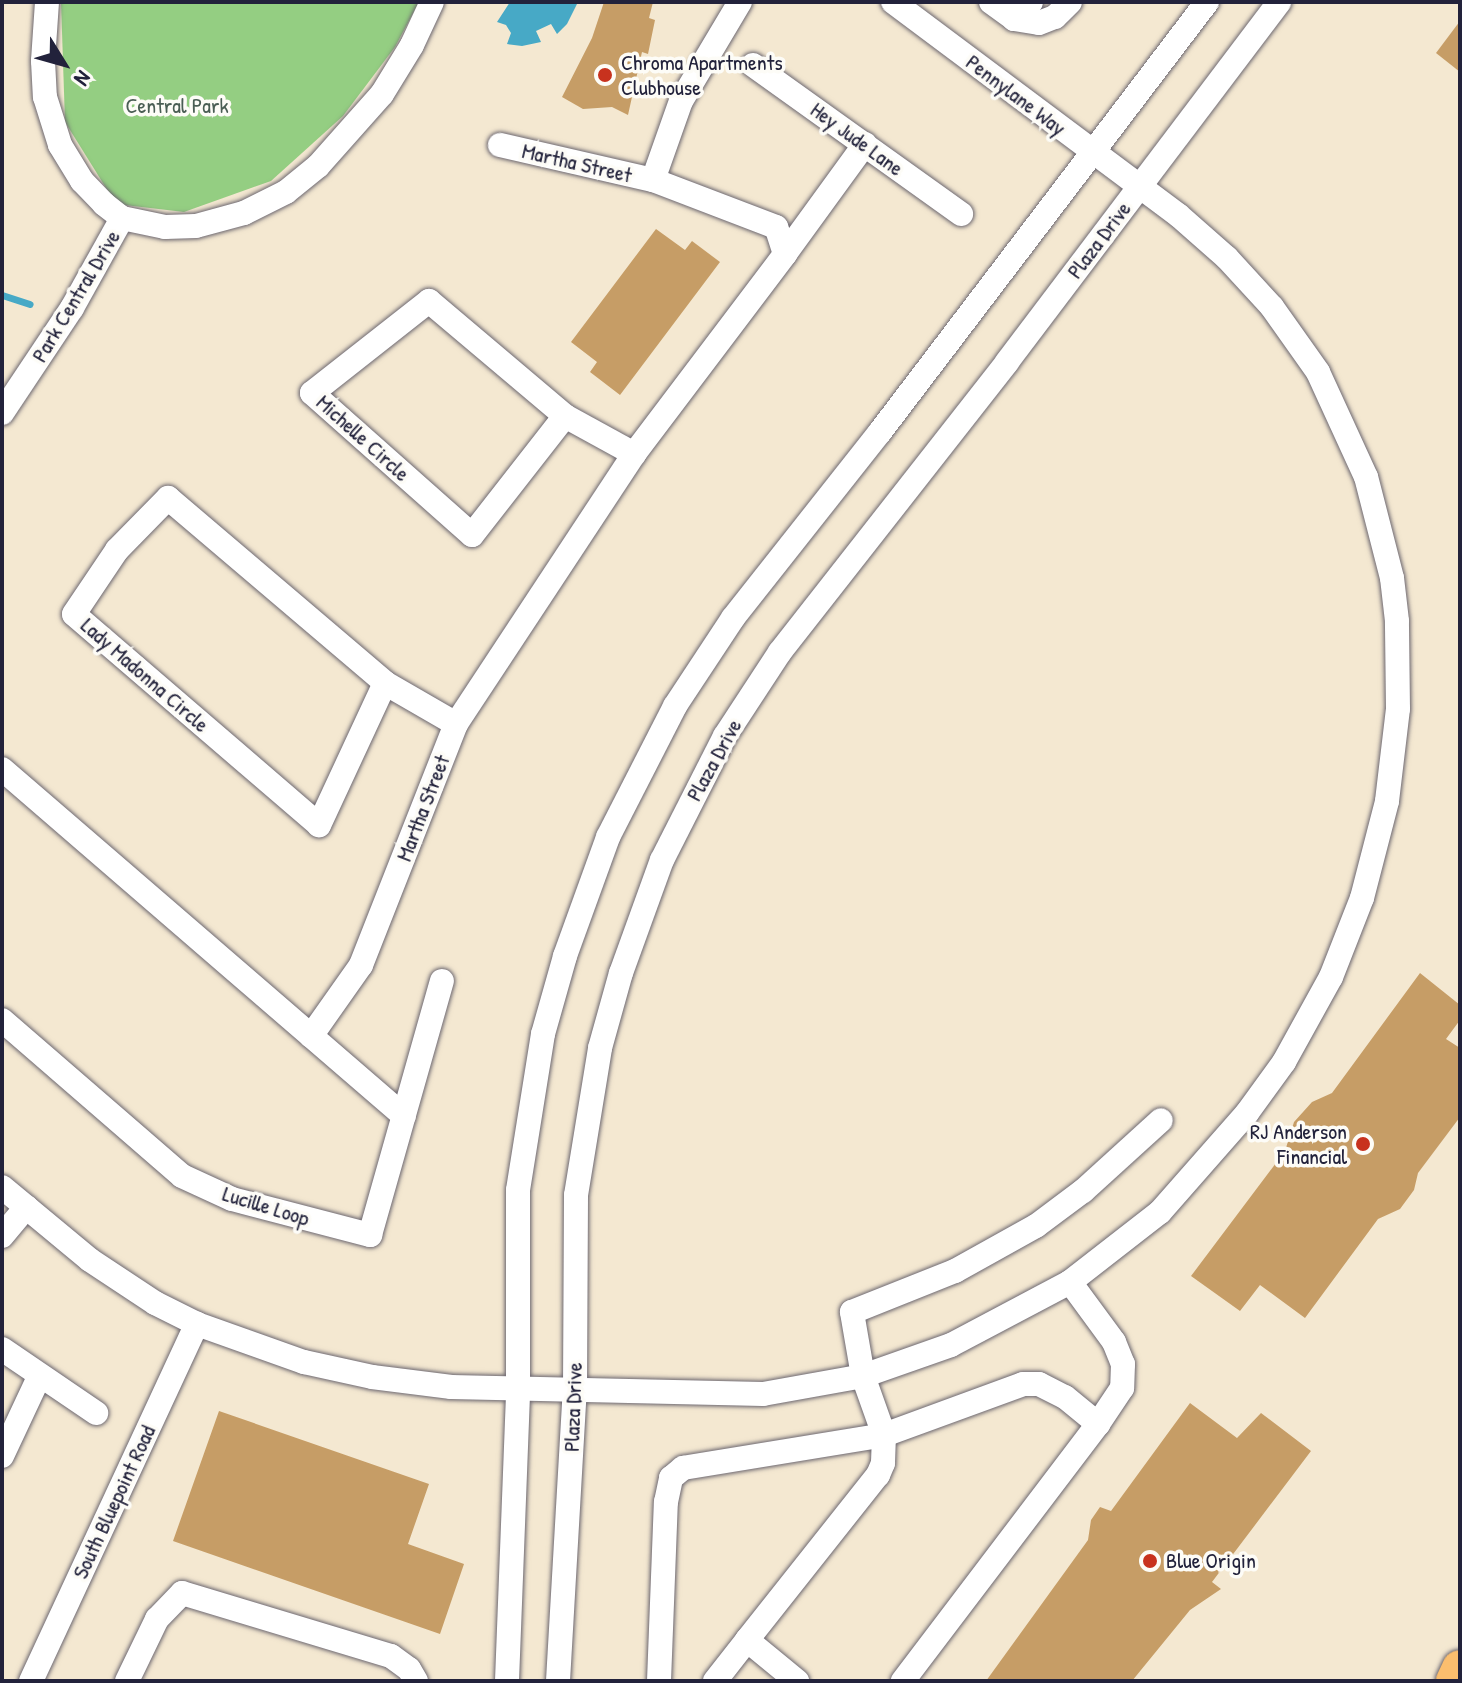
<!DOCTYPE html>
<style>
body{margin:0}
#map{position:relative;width:1462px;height:1683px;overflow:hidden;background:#f4e8d1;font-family:"Patrick Hand",sans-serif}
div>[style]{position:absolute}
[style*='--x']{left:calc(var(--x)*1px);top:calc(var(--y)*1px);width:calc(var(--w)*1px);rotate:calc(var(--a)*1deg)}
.green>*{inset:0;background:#94ce82}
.water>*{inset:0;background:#47a9c6}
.stream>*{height:7px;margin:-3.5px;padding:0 3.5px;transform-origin:3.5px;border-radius:3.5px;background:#47a9c6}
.building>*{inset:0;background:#c69d66}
.roads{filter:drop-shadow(0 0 2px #6c6770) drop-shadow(0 0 2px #6c6770)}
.minor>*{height:24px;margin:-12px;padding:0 12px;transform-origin:12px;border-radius:12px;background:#fff}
.highway>*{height:36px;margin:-18px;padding:0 18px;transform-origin:18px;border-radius:18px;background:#fbbe6e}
.dots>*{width:22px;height:22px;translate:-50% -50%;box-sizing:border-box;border:4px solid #fdfcf7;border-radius:50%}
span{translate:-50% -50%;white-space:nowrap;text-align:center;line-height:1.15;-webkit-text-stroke:7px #fdfcf7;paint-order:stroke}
.poi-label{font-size:22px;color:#22223b}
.left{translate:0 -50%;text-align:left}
.right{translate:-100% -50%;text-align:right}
.street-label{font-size:22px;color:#22223b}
.park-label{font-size:22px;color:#4a5e54}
.frame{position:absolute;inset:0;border:4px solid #22223b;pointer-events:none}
.north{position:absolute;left:24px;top:24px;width:80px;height:80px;-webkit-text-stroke:6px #fdfcf7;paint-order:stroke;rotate:127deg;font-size:22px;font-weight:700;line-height:32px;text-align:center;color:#22223b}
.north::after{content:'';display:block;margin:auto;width:28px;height:36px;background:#22223b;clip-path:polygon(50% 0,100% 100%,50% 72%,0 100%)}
</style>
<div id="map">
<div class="green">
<div style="clip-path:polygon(61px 2px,419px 2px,395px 47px,343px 116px,271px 181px,184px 212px,116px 204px,65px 122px)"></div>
</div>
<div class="water">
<div style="clip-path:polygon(510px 2px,574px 2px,577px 4px,567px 24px,557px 34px,551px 24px,536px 31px,541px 42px,522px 46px,507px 44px,511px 33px,506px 25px,497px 22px)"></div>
</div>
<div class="stream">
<div style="--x:2;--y:295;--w:29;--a:18"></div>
</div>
<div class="building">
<div style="clip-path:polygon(604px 2px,653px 2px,649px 18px,655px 20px,648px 54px,642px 52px,628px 115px,612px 107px,583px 109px,562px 97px,592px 38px)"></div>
<div style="clip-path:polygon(1460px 21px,1460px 72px,1436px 53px)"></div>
<div style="clip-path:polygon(656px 229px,685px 250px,692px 241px,720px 262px,620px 395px,590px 372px,597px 362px,571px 342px)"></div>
<div style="clip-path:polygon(1420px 973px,1460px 1005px,1460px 1020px,1446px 1039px,1460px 1048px,1460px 1117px,1418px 1173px,1414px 1190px,1400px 1209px,1378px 1219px,1305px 1318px,1260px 1285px,1240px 1311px,1191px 1276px,1285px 1151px,1294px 1122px,1312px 1102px,1332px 1093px)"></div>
<div style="clip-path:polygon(1190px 1403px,1237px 1438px,1261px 1413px,1311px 1451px,1212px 1582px,1221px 1589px,1190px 1610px,1132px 1681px,986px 1681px,1088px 1540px,1091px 1520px,1100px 1507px,1111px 1511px)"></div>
<div style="clip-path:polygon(219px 1411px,429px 1484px,408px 1544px,464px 1564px,440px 1634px,173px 1541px)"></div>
</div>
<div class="roads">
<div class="minor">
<div style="--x:47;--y:2;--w:59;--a:93.9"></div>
<div style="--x:43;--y:61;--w:36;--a:87"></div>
<div style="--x:45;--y:97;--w:50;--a:72.6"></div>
<div style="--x:60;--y:145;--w:42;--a:58.6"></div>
<div style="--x:82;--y:181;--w:32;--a:46"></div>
<div style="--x:104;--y:204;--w:23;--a:38"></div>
<div style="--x:122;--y:218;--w:44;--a:11.8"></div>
<div style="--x:165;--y:227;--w:31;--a:-2"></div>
<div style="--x:196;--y:226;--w:50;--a:-15.2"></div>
<div style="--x:244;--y:213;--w:47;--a:-26.6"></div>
<div style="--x:286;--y:192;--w:41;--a:-39.1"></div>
<div style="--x:318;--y:166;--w:96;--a:-48.4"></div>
<div style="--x:382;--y:94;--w:57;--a:-58.5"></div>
<div style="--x:412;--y:45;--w:47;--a:-65.1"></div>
<div style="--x:991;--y:2;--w:29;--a:36"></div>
<div style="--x:1014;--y:19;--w:25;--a:9"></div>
<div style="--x:1039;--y:23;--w:17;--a:-21"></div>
<div style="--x:1055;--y:17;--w:21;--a:-45"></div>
<div style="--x:1014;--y:19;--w:24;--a:-45"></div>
<div style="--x:753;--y:65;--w:256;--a:35.6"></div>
<div style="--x:500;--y:145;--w:157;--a:12.9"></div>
<div style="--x:785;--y:254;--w:136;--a:-54"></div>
<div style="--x:2;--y:413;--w:126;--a:-56.3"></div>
<div style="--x:72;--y:308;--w:103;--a:-60.9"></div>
<div style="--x:565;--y:416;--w:151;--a:128"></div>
<div style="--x:472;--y:535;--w:214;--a:-138.4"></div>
<div style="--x:312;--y:393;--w:149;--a:-38.2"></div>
<div style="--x:429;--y:301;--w:178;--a:40.2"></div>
<div style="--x:565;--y:416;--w:79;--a:28.8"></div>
<div style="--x:385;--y:683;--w:157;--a:114.9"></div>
<div style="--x:319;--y:825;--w:323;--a:-139.3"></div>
<div style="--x:74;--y:614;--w:77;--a:-56.1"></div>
<div style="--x:117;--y:550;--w:73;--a:-45.6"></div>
<div style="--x:168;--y:498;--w:285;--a:40.4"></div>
<div style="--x:385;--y:683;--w:82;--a:30"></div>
<div style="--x:2;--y:769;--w:531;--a:40.8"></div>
<div style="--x:2;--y:1020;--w:238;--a:40.9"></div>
<div style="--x:182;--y:1176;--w:55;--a:24.7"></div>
<div style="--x:232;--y:1199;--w:143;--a:14.6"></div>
<div style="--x:370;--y:1235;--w:264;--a:-74.2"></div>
<div style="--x:311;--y:1036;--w:87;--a:-54.8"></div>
<div style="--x:361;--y:965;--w:259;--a:-68.5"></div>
<div style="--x:456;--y:724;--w:323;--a:-56.6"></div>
<div style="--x:634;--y:454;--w:251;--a:-52.9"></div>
<div style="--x:785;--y:254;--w:28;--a:-108"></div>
<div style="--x:776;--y:227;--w:132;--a:-159.1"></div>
<div style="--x:653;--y:180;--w:84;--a:-70.5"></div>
<div style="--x:681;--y:101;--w:115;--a:-59.2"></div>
<div style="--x:2;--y:1187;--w:114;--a:39.7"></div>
<div style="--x:90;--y:1260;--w:78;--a:33.5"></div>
<div style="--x:155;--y:1303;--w:47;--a:26.6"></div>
<div style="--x:197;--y:1324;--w:114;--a:19.6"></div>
<div style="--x:304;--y:1362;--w:70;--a:12.4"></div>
<div style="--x:372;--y:1377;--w:80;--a:7.2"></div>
<div style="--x:451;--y:1387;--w:312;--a:1.3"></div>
<div style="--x:763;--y:1394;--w:102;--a:-10.2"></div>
<div style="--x:863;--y:1376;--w:93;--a:-19.4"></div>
<div style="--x:951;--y:1345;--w:135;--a:-27.9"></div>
<div style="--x:1070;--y:1282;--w:114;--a:-37.9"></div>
<div style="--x:1160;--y:1212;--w:132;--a:-48.7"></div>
<div style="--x:1247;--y:1113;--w:63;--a:-54"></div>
<div style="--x:1284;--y:1062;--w:97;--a:-61.1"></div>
<div style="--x:1331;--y:977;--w:85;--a:-68.6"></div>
<div style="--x:1362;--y:898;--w:100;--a:-75.5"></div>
<div style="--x:1387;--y:801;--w:93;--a:-83.2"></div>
<div style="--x:1398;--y:709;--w:88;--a:-90.7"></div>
<div style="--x:1397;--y:621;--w:43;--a:-96.6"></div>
<div style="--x:1392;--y:578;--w:104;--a:-104.4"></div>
<div style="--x:1366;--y:477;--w:115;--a:-114.6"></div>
<div style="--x:1318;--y:372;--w:80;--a:-125.3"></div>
<div style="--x:1272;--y:307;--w:67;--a:-132.6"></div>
<div style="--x:1227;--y:258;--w:65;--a:-138.7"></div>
<div style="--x:1178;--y:215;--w:356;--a:-143.2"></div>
<div style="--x:2;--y:1236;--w:38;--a:-50"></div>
<div style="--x:1070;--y:1282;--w:74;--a:53.7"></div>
<div style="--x:1114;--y:1342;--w:24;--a:68"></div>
<div style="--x:1123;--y:1364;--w:24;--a:92"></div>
<div style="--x:1122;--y:1388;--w:43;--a:123.7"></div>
<div style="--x:2;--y:1349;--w:114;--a:34.2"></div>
<div style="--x:2;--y:1456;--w:87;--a:-64.9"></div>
<div style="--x:747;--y:1640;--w:211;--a:-51.6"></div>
<div style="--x:878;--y:1475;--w:13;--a:-67"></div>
<div style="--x:883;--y:1463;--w:28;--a:-88"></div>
<div style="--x:884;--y:1435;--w:63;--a:-109.6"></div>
<div style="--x:863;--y:1376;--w:65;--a:-99.8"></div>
<div style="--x:852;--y:1312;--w:111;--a:-21.7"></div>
<div style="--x:955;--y:1271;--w:93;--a:-29.1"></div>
<div style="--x:1036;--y:1226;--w:59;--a:-36.7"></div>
<div style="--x:1083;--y:1191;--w:105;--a:-42.3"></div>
<div style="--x:31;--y:1681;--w:394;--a:-65.1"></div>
<div style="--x:127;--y:1681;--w:69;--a:-64.2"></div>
<div style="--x:157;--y:1619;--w:36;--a:-46"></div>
<div style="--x:182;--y:1593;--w:218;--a:16.8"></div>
<div style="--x:391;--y:1656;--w:22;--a:36"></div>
<div style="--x:409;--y:1669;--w:14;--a:60"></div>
<div style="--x:507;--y:1681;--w:292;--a:-87.8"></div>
<div style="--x:518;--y:1389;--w:199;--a:-90"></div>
<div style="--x:518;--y:1190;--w:158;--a:-80.9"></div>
<div style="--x:543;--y:1034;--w:81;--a:-74.2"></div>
<div style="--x:565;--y:956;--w:127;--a:-70.1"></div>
<div style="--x:608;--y:837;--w:147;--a:-62.9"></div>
<div style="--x:675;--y:706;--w:105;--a:-56.6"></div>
<div style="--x:733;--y:618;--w:237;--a:-51.7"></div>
<div style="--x:880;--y:432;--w:540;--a:-52.75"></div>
<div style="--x:558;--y:1681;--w:293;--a:-86.7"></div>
<div style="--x:575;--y:1388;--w:193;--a:-89.7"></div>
<div style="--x:576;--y:1195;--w:149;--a:-80.7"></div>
<div style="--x:600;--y:1048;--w:78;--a:-74.4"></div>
<div style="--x:621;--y:973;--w:120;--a:-70.1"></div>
<div style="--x:662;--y:860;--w:139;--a:-63.1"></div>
<div style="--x:725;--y:736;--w:100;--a:-56.8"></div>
<div style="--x:780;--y:652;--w:368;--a:-51.9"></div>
<div style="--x:1007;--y:362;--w:451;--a:-52.9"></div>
<div style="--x:659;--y:1681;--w:179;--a:-87.8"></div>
<div style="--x:666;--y:1502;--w:25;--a:-78"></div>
<div style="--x:671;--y:1478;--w:16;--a:-40"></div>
<div style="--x:683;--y:1468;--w:204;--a:-9.3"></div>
<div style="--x:884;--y:1435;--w:148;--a:-20.1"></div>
<div style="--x:1023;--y:1384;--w:16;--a:0"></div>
<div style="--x:1039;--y:1384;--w:29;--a:27"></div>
<div style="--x:1065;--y:1397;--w:43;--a:39.3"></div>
<div style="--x:1098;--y:1424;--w:323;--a:127.2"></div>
<div style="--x:715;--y:1681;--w:52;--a:-52"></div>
<div style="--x:747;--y:1640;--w:65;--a:39.4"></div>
</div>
<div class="highway">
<div style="--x:1454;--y:1681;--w:14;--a:-65"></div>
</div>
</div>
<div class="dots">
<div style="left:605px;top:75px;background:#c8321e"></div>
<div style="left:1363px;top:1144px;background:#c8321e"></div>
<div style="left:1150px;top:1561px;background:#c8321e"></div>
</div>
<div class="poi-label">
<span class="left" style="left:621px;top:75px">Chroma Apartments<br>Clubhouse</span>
<span class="right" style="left:1347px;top:1144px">RJ Anderson<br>Financial</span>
<span class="left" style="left:1166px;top:1561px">Blue Origin</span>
</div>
<div class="street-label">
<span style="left:1016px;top:95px;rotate:37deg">Pennylane Way</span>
<span style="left:857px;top:139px;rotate:36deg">Hey Jude Lane</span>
<span style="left:577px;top:163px;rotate:13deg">Martha Street</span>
<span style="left:1099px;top:240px;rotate:-53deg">Plaza Drive</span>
<span style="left:76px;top:296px;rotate:-59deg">Park Central Drive</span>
<span style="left:363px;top:438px;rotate:42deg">Michelle Circle</span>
<span style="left:145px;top:675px;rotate:41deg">Lady Madonna Circle</span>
<span style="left:714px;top:760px;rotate:-61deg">Plaza Drive</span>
<span style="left:423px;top:808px;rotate:-69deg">Martha Street</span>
<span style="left:266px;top:1206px;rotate:17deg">Lucille Loop</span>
<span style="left:573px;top:1407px;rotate:-88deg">Plaza Drive</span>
<span style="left:114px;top:1502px;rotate:-65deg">South Bluepoint Road</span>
</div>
<div class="park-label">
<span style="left:177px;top:106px">Central Park</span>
</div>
<div class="frame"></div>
<div class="north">N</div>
</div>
